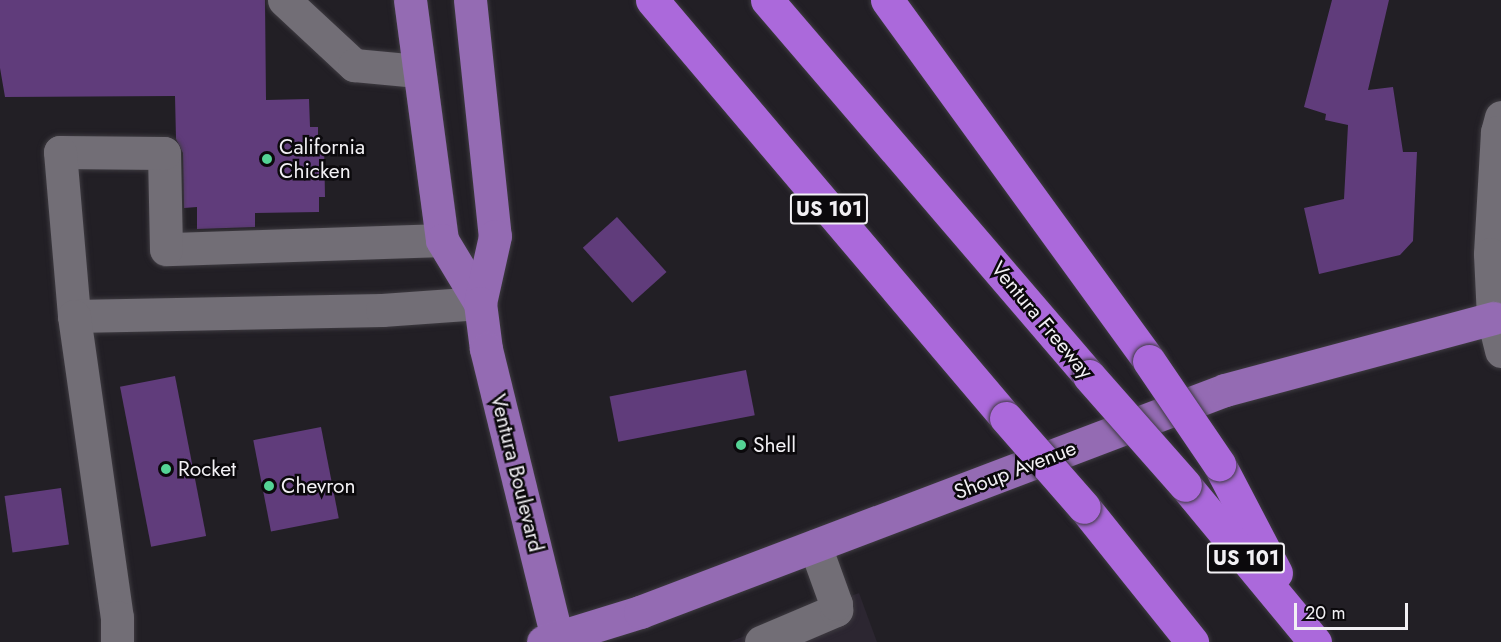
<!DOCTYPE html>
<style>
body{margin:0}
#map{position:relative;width:1501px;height:642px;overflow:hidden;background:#221f25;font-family:Jost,sans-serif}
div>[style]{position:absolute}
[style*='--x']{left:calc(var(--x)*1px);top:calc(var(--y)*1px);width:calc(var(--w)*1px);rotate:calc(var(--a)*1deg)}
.built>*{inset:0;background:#2c2631}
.building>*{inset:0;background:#603c7b;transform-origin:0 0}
.roads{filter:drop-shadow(0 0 2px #3e3b41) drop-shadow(0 0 2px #3e3b41)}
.minor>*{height:33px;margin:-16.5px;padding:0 16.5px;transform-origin:16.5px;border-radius:16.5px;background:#726e76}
.major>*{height:33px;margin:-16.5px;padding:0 16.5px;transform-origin:16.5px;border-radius:16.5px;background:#946bb3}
.highway>*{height:33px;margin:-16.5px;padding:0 16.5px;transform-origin:16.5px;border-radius:16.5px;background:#ab69db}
.bridges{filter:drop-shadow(0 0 2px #3e3b41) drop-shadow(0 0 2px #3e3b41)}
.highway-bridge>*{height:33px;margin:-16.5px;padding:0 16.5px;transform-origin:16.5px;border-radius:16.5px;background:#ab69db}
.dots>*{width:16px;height:16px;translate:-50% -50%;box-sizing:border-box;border:3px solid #0b090c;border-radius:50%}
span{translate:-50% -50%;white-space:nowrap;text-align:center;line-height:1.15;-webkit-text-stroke:5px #0b090c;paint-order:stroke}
.shield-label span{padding:2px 4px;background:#0b090c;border:2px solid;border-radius:4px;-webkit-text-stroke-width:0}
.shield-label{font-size:20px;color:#f2f0f4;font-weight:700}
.poi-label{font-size:21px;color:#f2f0f4}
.left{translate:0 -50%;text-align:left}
.street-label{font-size:21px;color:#f2f0f4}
.scale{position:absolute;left:1294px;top:603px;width:114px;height:27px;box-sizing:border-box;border:3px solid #f2f0f4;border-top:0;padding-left:8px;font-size:18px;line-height:21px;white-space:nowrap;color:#f2f0f4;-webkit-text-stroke:4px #0b090c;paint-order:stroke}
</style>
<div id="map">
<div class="built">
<div style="clip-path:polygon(859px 593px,877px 642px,729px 642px)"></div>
</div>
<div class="building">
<div style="clip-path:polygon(0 0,265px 0,266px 100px,309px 99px,310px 127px,318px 127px,318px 142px,324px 142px,325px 197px,319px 197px,319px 212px,255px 213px,255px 227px,197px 229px,197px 207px,184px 208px,183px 153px,176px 139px,175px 96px,5px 97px,0 68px)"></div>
<div style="clip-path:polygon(1332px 0,1389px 0,1368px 90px,1393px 87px,1403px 152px,1417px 152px,1413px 241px,1400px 255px,1319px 274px,1304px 208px,1344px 199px,1348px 125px,1325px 120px,1326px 114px,1304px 107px)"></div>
<div style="left:617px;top:217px;width:74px;height:46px;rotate:48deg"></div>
<div style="left:746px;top:370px;width:46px;height:139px;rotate:79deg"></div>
<div style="left:175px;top:376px;width:163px;height:56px;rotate:79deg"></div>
<div style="left:321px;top:427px;width:93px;height:69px;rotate:79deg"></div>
<div style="left:61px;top:488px;width:57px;height:57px;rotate:82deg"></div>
</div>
<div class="roads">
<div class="minor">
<div style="--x:284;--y:0;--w:96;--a:42.9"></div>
<div style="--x:354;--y:65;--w:64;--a:5.4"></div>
<div style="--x:1501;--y:117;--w:16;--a:105"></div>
<div style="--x:1497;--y:132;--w:122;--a:93.3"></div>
<div style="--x:1490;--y:254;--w:64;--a:87.3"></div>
<div style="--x:1493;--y:318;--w:34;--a:76"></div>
<div style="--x:442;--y:240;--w:276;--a:178.1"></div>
<div style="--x:166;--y:249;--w:96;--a:-91.2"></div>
<div style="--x:164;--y:153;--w:104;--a:-179.4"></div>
<div style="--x:60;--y:152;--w:165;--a:85.1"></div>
<div style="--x:74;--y:316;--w:308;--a:-1.1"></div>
<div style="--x:382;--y:310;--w:98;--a:-4.1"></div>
<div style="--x:74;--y:316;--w:304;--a:81.9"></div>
<div style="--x:117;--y:617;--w:25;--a:90"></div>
<div style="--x:761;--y:642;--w:82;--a:-23.1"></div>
<div style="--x:836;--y:610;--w:6;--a:-90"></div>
<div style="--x:836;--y:604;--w:62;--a:-109.9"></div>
</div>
<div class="major">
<div style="--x:410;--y:0;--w:242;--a:82.4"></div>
<div style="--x:442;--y:240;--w:74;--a:58.9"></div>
<div style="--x:470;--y:0;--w:237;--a:84"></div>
<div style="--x:495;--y:236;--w:69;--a:102.6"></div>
<div style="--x:480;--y:303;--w:46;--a:82.6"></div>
<div style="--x:486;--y:349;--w:302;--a:76.2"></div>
<div style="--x:543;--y:642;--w:102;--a:-17.2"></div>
<div style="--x:640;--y:612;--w:626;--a:-20.78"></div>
<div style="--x:1225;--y:390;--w:278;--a:-15"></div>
</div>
<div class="highway">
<div style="--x:652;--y:0;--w:548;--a:49.74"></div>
<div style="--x:767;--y:0;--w:495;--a:49.4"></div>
<div style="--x:887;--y:0;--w:446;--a:54"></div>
<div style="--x:1219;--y:464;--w:123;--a:62.4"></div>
<div style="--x:1185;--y:485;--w:204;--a:50.4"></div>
<div style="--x:1084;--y:507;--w:173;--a:51.3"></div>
</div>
</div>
<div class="bridges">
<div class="highway-bridge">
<div style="--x:1149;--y:361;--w:125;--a:55.8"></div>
<div style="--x:1089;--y:376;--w:145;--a:48.6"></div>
<div style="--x:1006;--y:418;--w:118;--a:48.8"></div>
</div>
</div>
<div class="dots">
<div style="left:267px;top:159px;background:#54d395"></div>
<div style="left:741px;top:445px;background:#54d395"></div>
<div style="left:166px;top:469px;background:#54d395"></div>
<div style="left:269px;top:486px;background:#54d395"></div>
</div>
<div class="shield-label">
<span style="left:829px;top:209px">US 101</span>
<span style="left:1246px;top:558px">US 101</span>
</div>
<div class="poi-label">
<span class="left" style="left:279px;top:159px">California<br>Chicken</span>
<span class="left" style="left:753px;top:445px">Shell</span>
<span class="left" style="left:178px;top:469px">Rocket</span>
<span class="left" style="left:281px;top:486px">Chevron</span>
</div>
<div class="street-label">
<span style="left:1042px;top:320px;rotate:50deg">Ventura Freeway</span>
<span style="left:1015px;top:470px;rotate:-21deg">Shoup Avenue</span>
<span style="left:517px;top:473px;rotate:76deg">Ventura Boulevard</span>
</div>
<div class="scale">20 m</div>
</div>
